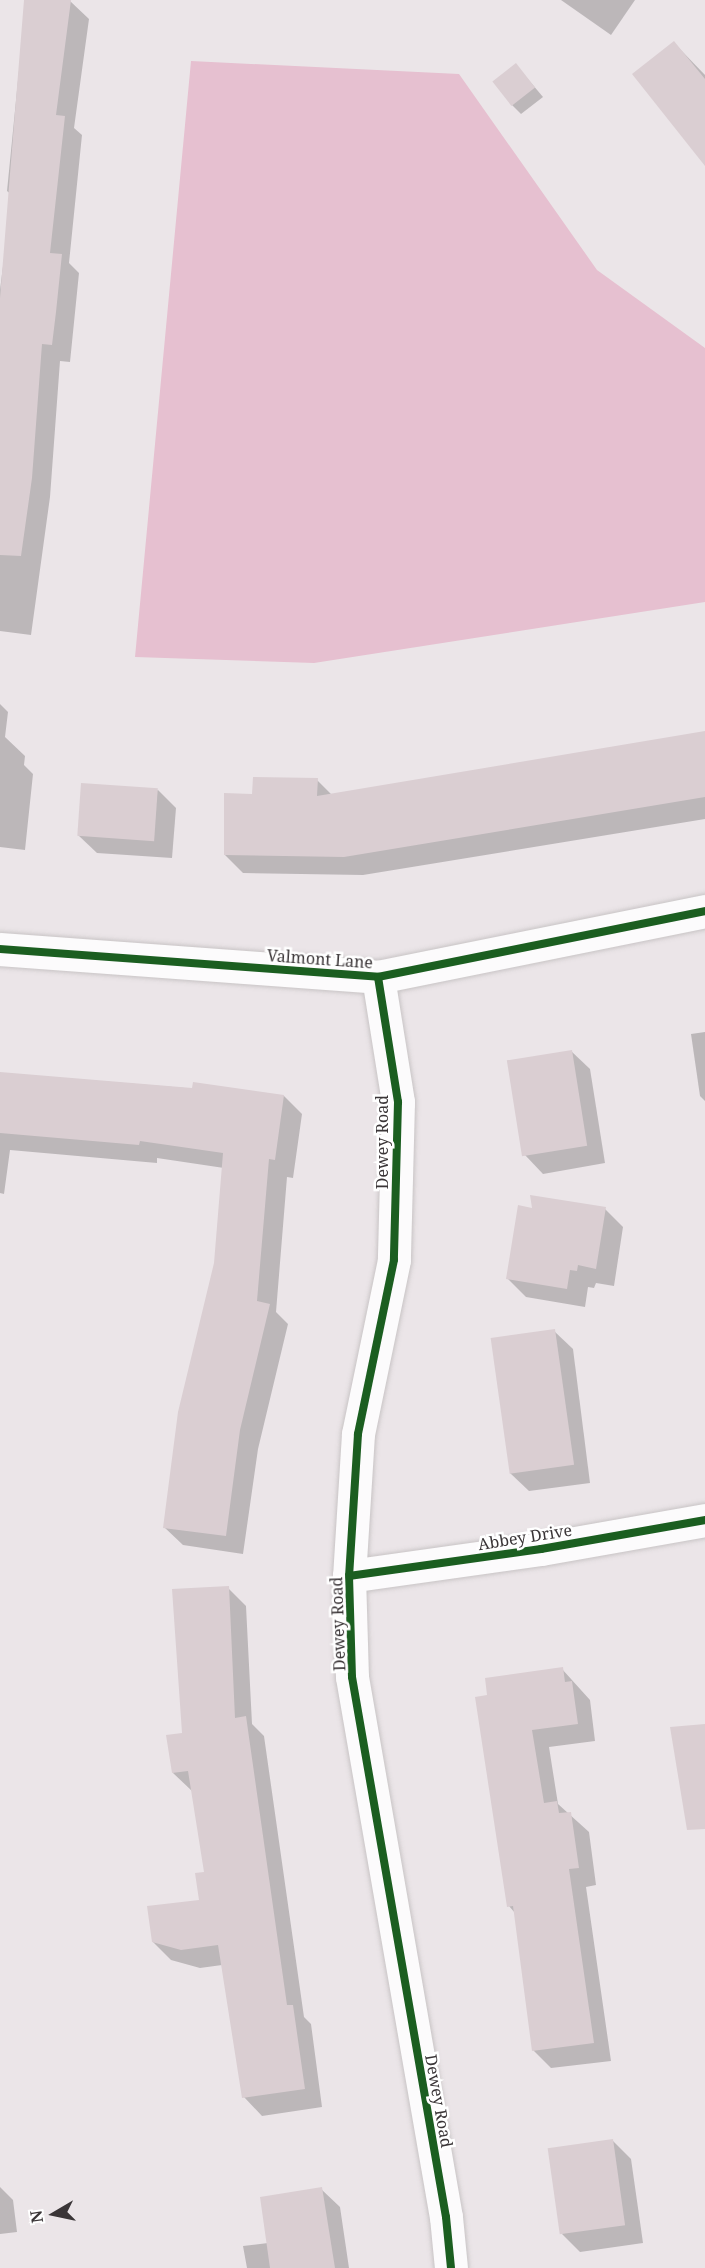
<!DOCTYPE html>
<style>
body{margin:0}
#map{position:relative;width:705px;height:2268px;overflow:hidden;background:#ebe5e8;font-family:"Noto Serif",serif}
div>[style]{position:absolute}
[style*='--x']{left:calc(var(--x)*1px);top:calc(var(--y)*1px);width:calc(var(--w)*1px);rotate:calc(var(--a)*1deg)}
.green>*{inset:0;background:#e6c0d0}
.shadow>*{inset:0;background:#0003}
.building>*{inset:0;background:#daced2;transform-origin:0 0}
.roads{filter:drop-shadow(0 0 2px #c8c4c5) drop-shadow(0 0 2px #c8c4c5)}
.minor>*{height:33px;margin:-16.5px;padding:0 16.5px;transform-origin:16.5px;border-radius:16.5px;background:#fcfbfc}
.cycleway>*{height:8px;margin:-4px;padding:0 4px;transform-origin:4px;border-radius:4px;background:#1b5e20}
span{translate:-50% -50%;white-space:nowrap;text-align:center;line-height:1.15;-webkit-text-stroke:5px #fff;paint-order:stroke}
.street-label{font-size:16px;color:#3a3537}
.north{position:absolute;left:24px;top:2184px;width:60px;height:60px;-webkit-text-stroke:4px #fff;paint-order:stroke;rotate:261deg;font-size:16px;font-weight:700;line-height:24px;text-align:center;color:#3a3537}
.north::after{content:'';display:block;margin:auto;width:21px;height:27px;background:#3a3537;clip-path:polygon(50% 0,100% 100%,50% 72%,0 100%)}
</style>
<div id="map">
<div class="green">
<div style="clip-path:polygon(191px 61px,459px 74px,597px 270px,705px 348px,705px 602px,314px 663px,135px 657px)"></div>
</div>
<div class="shadow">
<div style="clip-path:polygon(26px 0,70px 1px,89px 19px,74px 128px,82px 135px,69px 263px,79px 273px,70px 362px,60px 361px,50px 497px,31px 635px,0 631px,0 290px,12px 195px,7px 191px)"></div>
<div style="clip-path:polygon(561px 0,635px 0,611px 35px)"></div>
<div style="clip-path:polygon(674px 43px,705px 75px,705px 159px)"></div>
<div style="clip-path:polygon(516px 65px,543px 97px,521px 114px,512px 105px)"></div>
<div style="clip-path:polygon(0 704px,8px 712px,5px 737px,25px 756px,24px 765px,33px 774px,25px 850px,0 847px)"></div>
<div style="clip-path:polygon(705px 732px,705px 819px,363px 875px,243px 873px,225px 855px,254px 795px,317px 780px,332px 795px)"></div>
<div style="clip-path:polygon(158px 790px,176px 808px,172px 858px,97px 853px,78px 835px)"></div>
<div style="clip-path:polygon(705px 1032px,705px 1101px,700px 1096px,691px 1034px)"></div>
<div style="clip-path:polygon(571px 1051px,590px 1069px,605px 1163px,543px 1174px,525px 1155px)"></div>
<div style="clip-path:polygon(0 1073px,284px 1096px,302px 1114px,293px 1178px,287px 1177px,276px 1312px,288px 1324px,258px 1449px,243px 1554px,183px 1545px,164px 1527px,216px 1263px,224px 1168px,157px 1158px,157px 1163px,10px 1150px,4px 1194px,0 1193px)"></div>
<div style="clip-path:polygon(534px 1209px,605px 1209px,623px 1227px,614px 1286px,596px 1283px,594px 1288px,588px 1287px,585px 1307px,526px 1297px,508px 1279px)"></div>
<div style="clip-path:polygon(554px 1331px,573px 1349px,590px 1483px,529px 1491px,510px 1473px)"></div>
<div style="clip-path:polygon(228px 1588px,246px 1606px,252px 1724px,264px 1736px,304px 2017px,311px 2024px,322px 2107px,262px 2116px,244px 2097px,222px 1965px,200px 1968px,171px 1960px,153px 1942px,200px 1901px,206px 1873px,192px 1791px,173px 1773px)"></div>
<div style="clip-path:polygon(562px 1669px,590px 1700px,595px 1741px,549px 1747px,558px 1804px,589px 1832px,596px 1885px,586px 1887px,611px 2061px,551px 2068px,533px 2050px,515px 1913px,509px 1906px,489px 1696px)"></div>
<div style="clip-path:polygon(612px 2140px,631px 2159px,643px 2243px,580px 2252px,562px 2234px)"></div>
<div style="clip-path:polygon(0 2187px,13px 2200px,17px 2232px,0 2234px)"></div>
<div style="clip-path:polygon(321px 2189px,340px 2207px,349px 2268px,247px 2268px,243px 2246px,268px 2243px)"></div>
</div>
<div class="building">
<div style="clip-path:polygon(24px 0,71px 0,56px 115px,65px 116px,50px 253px,62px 254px,56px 312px,52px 345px,42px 344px,32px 478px,21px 556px,0 555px,0 298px)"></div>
<div style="clip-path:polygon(674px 41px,705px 79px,705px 166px,632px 74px)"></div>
<div style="left:516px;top:63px;width:31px;height:30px;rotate:52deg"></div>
<div style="clip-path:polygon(705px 731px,705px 797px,344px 857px,224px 855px,224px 793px,252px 794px,253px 777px,318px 778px,317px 796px)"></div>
<div style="left:81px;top:783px;width:77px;height:53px;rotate:4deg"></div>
<div style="left:572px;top:1050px;width:97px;height:66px;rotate:81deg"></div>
<div style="clip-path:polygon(0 1072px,192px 1088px,193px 1082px,284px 1095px,275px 1160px,269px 1159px,257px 1301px,270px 1304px,240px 1430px,226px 1536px,163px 1528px,178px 1412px,214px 1263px,223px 1153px,140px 1141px,139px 1145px,0 1133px)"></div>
<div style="clip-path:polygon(530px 1195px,606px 1207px,596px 1269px,578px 1265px,577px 1271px,570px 1270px,567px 1289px,506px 1279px,518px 1205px,532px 1208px)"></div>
<div style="left:555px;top:1329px;width:137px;height:65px;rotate:82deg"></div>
<div style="clip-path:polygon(229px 1586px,235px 1718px,246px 1716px,287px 2005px,293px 2005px,305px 2089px,242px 2098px,218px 1945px,181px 1950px,152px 1942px,147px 1906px,199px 1900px,195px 1873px,204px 1872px,188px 1771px,172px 1773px,166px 1735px,182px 1733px,172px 1589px)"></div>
<div style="clip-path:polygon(563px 1667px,565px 1682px,572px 1681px,578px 1724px,532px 1730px,544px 1803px,557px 1801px,559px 1813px,571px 1812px,579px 1868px,569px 1869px,594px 2043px,532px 2051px,513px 1906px,507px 1907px,475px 1697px,487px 1695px,485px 1678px)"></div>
<div style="clip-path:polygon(705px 1724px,705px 1829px,687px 1830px,670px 1727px)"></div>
<div style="left:613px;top:2139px;width:87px;height:66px;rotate:82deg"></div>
<div style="clip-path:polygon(322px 2187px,335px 2268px,270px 2268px,260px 2197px)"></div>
</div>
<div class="roads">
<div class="minor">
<div style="--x:0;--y:949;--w:379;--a:4.2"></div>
<div style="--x:378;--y:977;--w:334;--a:-11.4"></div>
<div style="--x:378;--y:977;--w:127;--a:80.9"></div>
<div style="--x:398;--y:1102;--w:158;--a:91.5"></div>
<div style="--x:394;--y:1260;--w:178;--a:101.7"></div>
<div style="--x:358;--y:1434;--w:142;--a:93.6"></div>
<div style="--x:349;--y:1576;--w:101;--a:88.3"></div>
<div style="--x:352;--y:1677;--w:548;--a:80.13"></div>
<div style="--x:446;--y:2217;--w:51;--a:84.4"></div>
<div style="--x:349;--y:1576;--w:194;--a:-8"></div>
<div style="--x:541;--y:1549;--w:167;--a:-10"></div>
</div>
</div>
<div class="cycleway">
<div style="--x:0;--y:949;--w:379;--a:4.2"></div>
<div style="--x:378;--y:977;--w:334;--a:-11.4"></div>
<div style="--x:378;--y:977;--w:127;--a:80.9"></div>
<div style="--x:398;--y:1102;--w:158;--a:91.5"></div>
<div style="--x:394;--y:1260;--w:178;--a:101.7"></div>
<div style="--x:358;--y:1434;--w:142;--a:93.6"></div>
<div style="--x:349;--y:1576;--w:101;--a:88.3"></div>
<div style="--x:352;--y:1677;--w:548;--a:80.13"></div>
<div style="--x:446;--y:2217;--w:51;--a:84.4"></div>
<div style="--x:349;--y:1576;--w:194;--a:-8"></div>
<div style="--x:541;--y:1549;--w:167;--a:-10"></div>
</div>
<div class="street-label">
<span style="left:320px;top:959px;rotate:4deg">Valmont Lane</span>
<span style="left:382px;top:1142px;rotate:-90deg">Dewey Road</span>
<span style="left:525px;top:1537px;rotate:-9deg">Abbey Drive</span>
<span style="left:338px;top:1624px;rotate:-92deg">Dewey Road</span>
<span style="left:439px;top:2101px;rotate:80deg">Dewey Road</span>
</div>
<div class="north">N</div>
</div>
